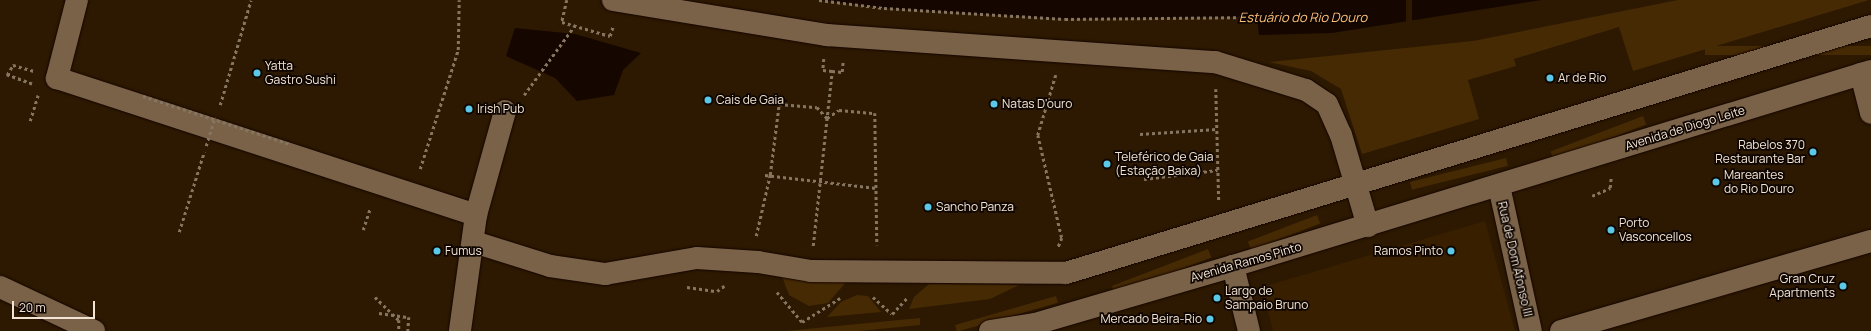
<!DOCTYPE html>
<meta charset="utf-8">
<style>
body{margin:0}
#map{position:relative;width:1871px;height:331px;overflow:hidden;background:#2d1901;font-family:Manrope,sans-serif}
div>[style]{position:absolute}
[style*='--x']{left:calc(var(--x)*1px);top:calc(var(--y)*1px);width:calc(var(--w)*1px);rotate:calc(var(--a)*1deg)}
.built>*{inset:0;background:#381f00}
.green>*{inset:0;background:#462a04;transform-origin:0 0}
.water>*{inset:0;background:#160600}
.pier>*{inset:0;background:#2d1901;transform-origin:0 0}
.path>*{height:2.5px;margin-top:-1.25px;transform-origin:0;background:repeating-linear-gradient(90deg,#867561 0 3px,transparent 0 6px)}
.roads{filter:drop-shadow(0 0 1px #140400) drop-shadow(0 0 1px #140400)}
.minor>*{height:22px;margin:-11px;padding:0 11px;transform-origin:11px;border-radius:11px;background:#7a6248}
.path-bridge>*{height:2.5px;margin-top:-1.25px;transform-origin:0;background:repeating-linear-gradient(90deg,#867561 0 3px,transparent 0 6px)}
.dots>*{width:11px;height:11px;translate:-50% -50%;box-sizing:border-box;border:2px solid #0f0601;border-radius:50%}
span{translate:-50% -50%;white-space:nowrap;text-align:center;line-height:1.15;-webkit-text-stroke:3.5px #0f0601;paint-order:stroke}
.poi-label{font-size:12px;color:#f3e5d6}
.left{translate:0 -50%;text-align:left}
.right{translate:-100% -50%;text-align:right}
.street-label{font-size:12px;color:#f3e5d6}
.water-label{font-size:13px;color:#fdbe76;font-style:italic}
.scale{position:absolute;left:12px;top:301px;width:83px;height:18px;box-sizing:border-box;border:2px solid #f3e5d6;border-top:0;padding-left:5px;font-size:12px;line-height:14px;white-space:nowrap;color:#f3e5d6;-webkit-text-stroke:3px #0f0601;paint-order:stroke}
</style>
<div id="map">
<div class="built">
<div style="clip-path:polygon(1485px 221px,1515px 331px,1273px 331px,1262px 287px)"></div>
</div>
<div class="green">
<div style="clip-path:polygon(1678px 0,1869px 0,1633px 71px,1619px 27px,1514px 59px,1516px 66px,1468px 80px,1479px 119px,1362px 154px,1341px 89px,1311px 71px,1269px 62px,1473px 41px)"></div>
<div style="left:1871px;top:46px;width:9px;height:166px;rotate:90deg"></div>
<div style="left:1643px;top:116px;width:9px;height:99px;rotate:69deg"></div>
<div style="left:1506px;top:158px;width:8px;height:99px;rotate:76deg"></div>
<div style="left:1317px;top:215px;width:9px;height:74px;rotate:69deg"></div>
<div style="left:1208px;top:249px;width:9px;height:103px;rotate:69deg"></div>
<div style="clip-path:polygon(781px 274px,847px 281px,828px 303px,809px 306px,789px 295px)"></div>
<div style="clip-path:polygon(929px 284px,1019px 285px,990px 299px,909px 309px,914px 297px)"></div>
<div style="clip-path:polygon(857px 295px,868px 296px,881px 312px,827px 317px,841px 302px)"></div>
<div style="left:1056px;top:296px;width:7px;height:105px;rotate:74deg"></div>
<div style="clip-path:polygon(920px 318px,920px 325px,859px 331px,786px 331px)"></div>
</div>
<div class="water">
<div style="clip-path:polygon(819px 0,1542px 0,1332px 33px,1259px 35px,1257px 17px,1065px 19px,884px 8px)"></div>
<div style="clip-path:polygon(515px 28px,575px 34px,641px 53px,623px 70px,614px 95px,577px 101px,555px 78px,506px 56px)"></div>
</div>
<div class="pier">
<div style="left:1406px;top:0;width:6px;height:23px"></div>
</div>
<div class="path">
<div style="--x:567;--y:0;--w:23;--a:103"></div>
<div style="--x:562;--y:22;--w:50;--a:16.3"></div>
<div style="--x:610;--y:36;--w:10;--a:-73"></div>
<div style="--x:819;--y:0;--w:65;--a:7"></div>
<div style="--x:884;--y:8;--w:181;--a:3.5"></div>
<div style="--x:1065;--y:19;--w:192;--a:-0.6"></div>
<div style="--x:824;--y:59;--w:11;--a:95"></div>
<div style="--x:823;--y:70;--w:9;--a:6"></div>
<div style="--x:832;--y:71;--w:10;--a:6"></div>
<div style="--x:842;--y:72;--w:11;--a:-85"></div>
<div style="--x:1056;--y:75;--w:63;--a:106.7"></div>
<div style="--x:1038;--y:135;--w:106;--a:76.9"></div>
<div style="--x:1062;--y:238;--w:11;--a:112"></div>
<div style="--x:32;--y:84;--w:27;--a:-160"></div>
<div style="--x:7;--y:75;--w:12;--a:-59"></div>
<div style="--x:13;--y:65;--w:22;--a:16"></div>
<div style="--x:1216;--y:89;--w:111;--a:88.5"></div>
<div style="--x:524;--y:95;--w:87;--a:-53.9"></div>
<div style="--x:220;--y:105;--w:109;--a:-73.6"></div>
<div style="--x:30;--y:121;--w:27;--a:-73"></div>
<div style="--x:1140;--y:134;--w:77;--a:-3.7"></div>
<div style="--x:420;--y:169;--w:125;--a:-72.3"></div>
<div style="--x:458;--y:50;--w:50;--a:-88.9"></div>
<div style="--x:765;--y:175;--w:112;--a:6.7"></div>
<div style="--x:1144;--y:179;--w:74;--a:-7"></div>
<div style="--x:1592;--y:196;--w:20;--a:-24"></div>
<div style="--x:1610;--y:188;--w:11;--a:-85"></div>
<div style="--x:363;--y:230;--w:23;--a:-72"></div>
<div style="--x:179;--y:232;--w:84;--a:-72.6"></div>
<div style="--x:756;--y:236;--w:63;--a:-77.1"></div>
<div style="--x:770;--y:175;--w:72;--a:-82.8"></div>
<div style="--x:779;--y:104;--w:38;--a:5"></div>
<div style="--x:817;--y:107;--w:15;--a:48"></div>
<div style="--x:827;--y:118;--w:14;--a:-34"></div>
<div style="--x:839;--y:110;--w:36;--a:5"></div>
<div style="--x:875;--y:113;--w:132;--a:89.1"></div>
<div style="--x:813;--y:246;--w:176;--a:-83.8"></div>
<div style="--x:687;--y:287;--w:30;--a:8"></div>
<div style="--x:717;--y:291;--w:9;--a:-36"></div>
<div style="--x:777;--y:292;--w:39;--a:50"></div>
<div style="--x:802;--y:322;--w:45;--a:-32.3"></div>
<div style="--x:375;--y:297;--w:33;--a:44"></div>
<div style="--x:399;--y:320;--w:11;--a:90"></div>
<div style="--x:873;--y:297;--w:25;--a:42"></div>
<div style="--x:892;--y:314;--w:22;--a:-47"></div>
<div style="--x:379;--y:313;--w:30;--a:8"></div>
<div style="--x:409;--y:317;--w:14;--a:94"></div>
</div>
<div class="roads">
<div class="minor">
<div style="--x:77;--y:0;--w:81;--a:104.4"></div>
<div style="--x:57;--y:78;--w:441;--a:18.1"></div>
<div style="--x:476;--y:215;--w:117;--a:97.9"></div>
<div style="--x:613;--y:0;--w:217;--a:9.3"></div>
<div style="--x:827;--y:35;--w:389;--a:4"></div>
<div style="--x:1215;--y:62;--w:95;--a:17.1"></div>
<div style="--x:1306;--y:90;--w:25;--a:34"></div>
<div style="--x:1327;--y:104;--w:34;--a:66"></div>
<div style="--x:1341;--y:135;--w:95;--a:73.5"></div>
<div style="--x:1861;--y:74;--w:40;--a:75.6"></div>
<div style="--x:1499;--y:186;--w:148;--a:77.6"></div>
<div style="--x:476;--y:215;--w:108;--a:-74.4"></div>
<div style="--x:474;--y:242;--w:80;--a:17.5"></div>
<div style="--x:550;--y:266;--w:56;--a:8.3"></div>
<div style="--x:605;--y:274;--w:93;--a:-9.9"></div>
<div style="--x:697;--y:258;--w:61;--a:3.8"></div>
<div style="--x:758;--y:262;--w:54;--a:9.6"></div>
<div style="--x:811;--y:271;--w:255;--a:0.4"></div>
<div style="--x:1066;--y:273;--w:842;--a:-17.06"></div>
<div style="--x:1233;--y:266;--w:67;--a:76.2"></div>
<div style="--x:0;--y:287;--w:104;--a:25.1"></div>
<div style="--x:990;--y:331;--w:46;--a:-8.8"></div>
<div style="--x:1035;--y:324;--w:206;--a:-16.3"></div>
<div style="--x:1233;--y:266;--w:667;--a:-17"></div>
<div style="--x:1561;--y:331;--w:323;--a:-16.2"></div>
</div>
</div>
<div class="path-bridge">
<div style="--x:143;--y:96;--w:155;--a:18.1"></div>
<div style="--x:206;--y:146;--w:30;--a:-73"></div>
</div>
<div class="dots">
<div style="left:257px;top:73px;background:#5ac8e6"></div>
<div style="left:1550px;top:78px;background:#5ac8e6"></div>
<div style="left:708px;top:100px;background:#5ac8e6"></div>
<div style="left:994px;top:104px;background:#5ac8e6"></div>
<div style="left:469px;top:109px;background:#5ac8e6"></div>
<div style="left:1813px;top:152px;background:#5ac8e6"></div>
<div style="left:1107px;top:164px;background:#5ac8e6"></div>
<div style="left:1716px;top:182px;background:#5ac8e6"></div>
<div style="left:928px;top:207px;background:#5ac8e6"></div>
<div style="left:1611px;top:230px;background:#5ac8e6"></div>
<div style="left:437px;top:251px;background:#5ac8e6"></div>
<div style="left:1451px;top:251px;background:#5ac8e6"></div>
<div style="left:1843px;top:286px;background:#5ac8e6"></div>
<div style="left:1217px;top:298px;background:#5ac8e6"></div>
<div style="left:1210px;top:319px;background:#5ac8e6"></div>
</div>
<div class="poi-label">
<span class="left" style="left:265px;top:73px">Yatta<br>Gastro Sushi</span>
<span class="left" style="left:1558px;top:78px">Ar de Rio</span>
<span class="left" style="left:716px;top:100px">Cais de Gaia</span>
<span class="left" style="left:1002px;top:104px">Natas D'ouro</span>
<span class="left" style="left:477px;top:109px">Irish Pub</span>
<span class="right" style="left:1805px;top:152px">Rabelos 370<br>Restaurante Bar</span>
<span class="left" style="left:1115px;top:164px">Teleférico de Gaia<br>(Estação Baixa)</span>
<span class="left" style="left:1724px;top:182px">Mareantes<br>do Rio Douro</span>
<span class="left" style="left:936px;top:207px">Sancho Panza</span>
<span class="left" style="left:1619px;top:230px">Porto<br>Vasconcellos</span>
<span class="left" style="left:445px;top:251px">Fumus</span>
<span class="right" style="left:1443px;top:251px">Ramos Pinto</span>
<span class="right" style="left:1835px;top:286px">Gran Cruz<br>Apartments</span>
<span class="left" style="left:1225px;top:298px">Largo de<br>Sampaio Bruno</span>
<span class="right" style="left:1202px;top:319px">Mercado Beira-Rio</span>
</div>
<div class="street-label">
<span style="left:1685px;top:128px;rotate:-17deg">Avenida de Diogo Leite</span>
<span style="left:1515px;top:259px;rotate:77deg">Rua de Dom Afonso III</span>
<span style="left:1246px;top:262px;rotate:-16deg">Avenida Ramos Pinto</span>
</div>
<div class="water-label">
<span style="left:1303px;top:17px">Estuário do Rio Douro</span>
</div>
<div class="scale">20 m</div>
</div>
